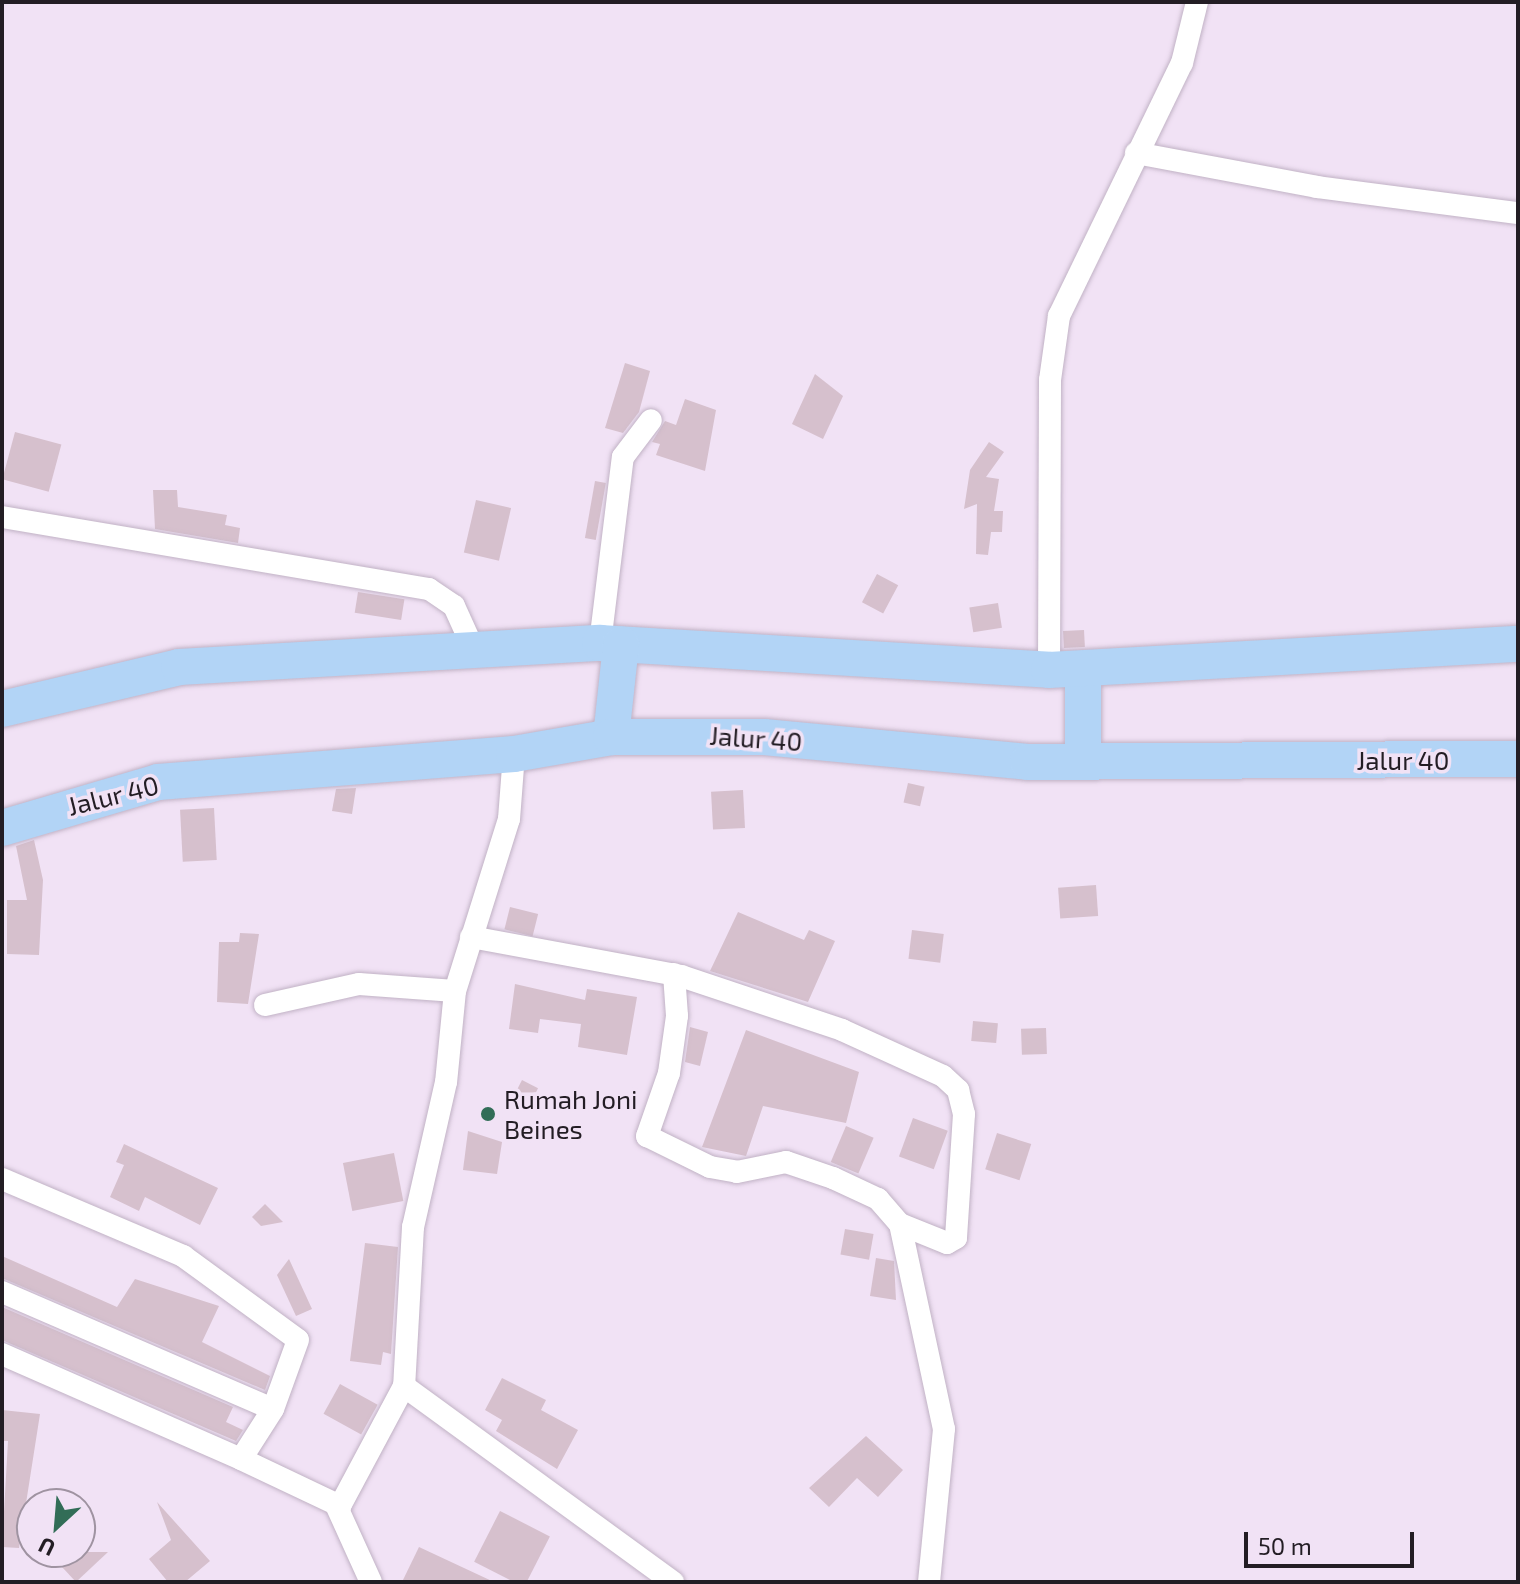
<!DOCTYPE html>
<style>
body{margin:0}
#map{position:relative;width:1520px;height:1584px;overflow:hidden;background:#f1e2f5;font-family:"Exo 2",sans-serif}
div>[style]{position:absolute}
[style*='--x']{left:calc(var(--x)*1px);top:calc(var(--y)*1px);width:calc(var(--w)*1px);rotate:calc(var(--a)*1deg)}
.building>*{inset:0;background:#d6c0cd;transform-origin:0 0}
.roads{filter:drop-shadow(0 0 2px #c1b2c5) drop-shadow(0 0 2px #c1b2c5)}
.minor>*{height:22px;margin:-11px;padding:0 11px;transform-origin:11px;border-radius:11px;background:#fff}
.trunk>*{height:36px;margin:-18px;padding:0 18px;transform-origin:18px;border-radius:18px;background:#b2d4f6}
.dots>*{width:22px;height:22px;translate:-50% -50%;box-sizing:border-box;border:4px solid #f1e2f5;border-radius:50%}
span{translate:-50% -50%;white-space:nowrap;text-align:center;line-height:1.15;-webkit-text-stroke:7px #f1e2f5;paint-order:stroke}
.street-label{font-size:26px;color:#231d24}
.poi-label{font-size:26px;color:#231d24}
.left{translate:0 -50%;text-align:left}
.frame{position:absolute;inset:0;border:4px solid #231d24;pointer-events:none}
.north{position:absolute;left:16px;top:1488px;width:80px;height:80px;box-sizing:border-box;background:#f1e2f5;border:2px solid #9f93a1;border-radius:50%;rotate:206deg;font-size:22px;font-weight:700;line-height:32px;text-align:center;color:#231d24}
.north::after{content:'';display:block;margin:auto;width:28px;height:36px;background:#326d57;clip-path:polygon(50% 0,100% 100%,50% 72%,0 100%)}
.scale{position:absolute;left:1244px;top:1532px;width:170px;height:36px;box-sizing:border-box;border:4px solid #231d24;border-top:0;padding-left:10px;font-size:24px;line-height:28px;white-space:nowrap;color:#231d24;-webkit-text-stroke:6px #f1e2f5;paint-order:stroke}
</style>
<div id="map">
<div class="building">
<div style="clip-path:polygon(625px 363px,650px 371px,639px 412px,623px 433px,605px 428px)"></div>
<div style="clip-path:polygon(815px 374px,843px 396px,823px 439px,792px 424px)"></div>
<div style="clip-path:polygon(685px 399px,716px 410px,705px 471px,656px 455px,660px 444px,652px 442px,665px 421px,676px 425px)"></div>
<div style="left:15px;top:432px;width:48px;height:49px;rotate:15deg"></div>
<div style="clip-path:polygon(989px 442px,1004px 452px,986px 477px,999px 479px,994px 511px,1003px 511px,1002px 532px,991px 532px,988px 555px,976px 554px,977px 504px,964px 509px,970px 470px)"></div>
<div style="left:595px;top:481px;width:11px;height:58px;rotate:10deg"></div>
<div style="clip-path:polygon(153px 490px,177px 490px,178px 507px,227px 515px,225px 525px,240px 528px,238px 543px,155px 529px)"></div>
<div style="left:476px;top:500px;width:36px;height:54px;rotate:13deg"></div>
<div style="left:877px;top:574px;width:24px;height:32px;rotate:28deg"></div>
<div style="left:358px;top:592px;width:47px;height:21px;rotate:9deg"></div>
<div style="left:998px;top:603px;width:25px;height:29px;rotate:81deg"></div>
<div style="left:1084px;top:630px;width:17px;height:21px;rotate:87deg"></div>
<div style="left:908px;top:783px;width:17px;height:20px;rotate:13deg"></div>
<div style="clip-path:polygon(356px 788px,352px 814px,332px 811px,336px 789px)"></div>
<div style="left:743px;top:790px;width:38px;height:32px;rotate:87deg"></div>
<div style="left:214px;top:808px;width:52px;height:34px;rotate:87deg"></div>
<div style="clip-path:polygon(34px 840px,43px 880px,39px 955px,7px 954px,7px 900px,27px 900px,16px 846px)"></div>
<div style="left:1096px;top:885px;width:31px;height:38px;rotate:86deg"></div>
<div style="left:510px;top:907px;width:29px;height:23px;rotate:14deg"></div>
<div style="clip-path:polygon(738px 912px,804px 940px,809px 930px,835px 941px,808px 1002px,710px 971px)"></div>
<div style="left:912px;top:930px;width:32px;height:29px;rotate:7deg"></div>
<div style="clip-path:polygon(240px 933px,259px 934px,248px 1004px,217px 1002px,219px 942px,239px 942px)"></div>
<div style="clip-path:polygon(515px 984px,585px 1000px,587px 989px,637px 997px,627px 1055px,578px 1047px,581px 1024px,540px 1019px,538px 1033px,509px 1029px)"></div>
<div style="left:973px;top:1021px;width:25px;height:20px;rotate:5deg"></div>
<div style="clip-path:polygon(690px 1027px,708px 1032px,700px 1066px,685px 1062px)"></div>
<div style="left:1046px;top:1028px;width:26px;height:25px;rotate:88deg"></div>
<div style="clip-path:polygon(746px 1030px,859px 1072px,846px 1123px,763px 1106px,746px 1156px,702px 1147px)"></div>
<div style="left:522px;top:1080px;width:18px;height:22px;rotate:27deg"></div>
<div style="left:913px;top:1118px;width:37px;height:41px;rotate:20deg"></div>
<div style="left:846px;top:1126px;width:30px;height:39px;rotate:23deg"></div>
<div style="clip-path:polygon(468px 1131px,502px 1142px,497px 1174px,463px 1170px)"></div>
<div style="left:997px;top:1133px;width:36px;height:38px;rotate:18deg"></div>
<div style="clip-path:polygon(124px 1144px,218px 1188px,200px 1225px,145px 1197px,139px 1211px,110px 1197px,124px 1165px,116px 1162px)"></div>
<div style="left:394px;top:1153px;width:49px;height:52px;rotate:79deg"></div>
<div style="clip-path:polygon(265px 1204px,283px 1222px,261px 1226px,252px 1217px)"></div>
<div style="left:845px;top:1229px;width:29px;height:26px;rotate:10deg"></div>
<div style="clip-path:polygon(365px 1243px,398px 1247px,391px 1354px,383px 1352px,381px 1365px,350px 1361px)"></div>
<div style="clip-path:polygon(2px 1256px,117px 1307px,135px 1279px,219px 1306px,202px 1342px,270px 1376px,265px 1390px,2px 1278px)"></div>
<div style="clip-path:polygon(876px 1258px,894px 1261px,896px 1300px,870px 1296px)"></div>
<div style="clip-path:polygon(289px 1259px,312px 1309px,296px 1316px,277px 1275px)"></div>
<div style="clip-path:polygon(2px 1307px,233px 1407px,226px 1422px,243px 1430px,236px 1441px,2px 1340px)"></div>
<div style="clip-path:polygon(502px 1378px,546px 1400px,541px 1410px,578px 1430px,557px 1469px,496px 1431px,502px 1420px,485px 1410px)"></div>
<div style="left:340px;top:1384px;width:43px;height:34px;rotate:29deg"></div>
<div style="clip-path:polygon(2px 1410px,40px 1414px,19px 1548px,2px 1547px,8px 1441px,2px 1441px)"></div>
<div style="clip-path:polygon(866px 1436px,903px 1470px,878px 1497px,857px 1478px,829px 1507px,809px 1488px)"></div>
<div style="clip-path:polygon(157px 1502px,210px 1561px,185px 1582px,168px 1582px,149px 1559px,171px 1540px)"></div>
<div style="left:500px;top:1511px;width:56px;height:57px;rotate:27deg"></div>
<div style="clip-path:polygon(419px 1547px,494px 1582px,402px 1582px)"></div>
<div style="clip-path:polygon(48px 1552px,108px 1552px,76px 1582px)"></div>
</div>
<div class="roads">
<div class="minor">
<div style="--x:1136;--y:153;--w:184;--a:10.6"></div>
<div style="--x:1317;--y:187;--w:203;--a:7.4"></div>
<div style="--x:2;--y:517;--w:433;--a:9.6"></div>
<div style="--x:429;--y:589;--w:30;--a:34"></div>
<div style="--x:454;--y:606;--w:48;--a:65.6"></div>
<div style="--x:600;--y:643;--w:187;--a:-83"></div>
<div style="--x:623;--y:457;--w:46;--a:-52.9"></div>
<div style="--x:1049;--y:670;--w:290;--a:-89.8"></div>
<div style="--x:1050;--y:380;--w:65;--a:-82"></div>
<div style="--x:1059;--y:316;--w:281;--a:-64.1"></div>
<div style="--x:1182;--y:63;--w:63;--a:-76.2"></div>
<div style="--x:514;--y:754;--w:65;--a:94.4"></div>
<div style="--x:509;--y:819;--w:180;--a:107.4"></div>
<div style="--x:455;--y:991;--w:91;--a:95.6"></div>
<div style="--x:446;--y:1082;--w:149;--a:102.8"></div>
<div style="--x:413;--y:1227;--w:159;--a:93.2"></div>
<div style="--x:404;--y:1386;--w:333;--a:36.1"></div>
<div style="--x:471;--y:937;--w:214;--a:10.5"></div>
<div style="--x:681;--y:976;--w:170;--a:18.5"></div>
<div style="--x:842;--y:1030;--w:111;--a:24.5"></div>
<div style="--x:943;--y:1076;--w:21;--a:43"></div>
<div style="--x:958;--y:1090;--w:25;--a:76"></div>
<div style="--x:964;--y:1114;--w:124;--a:93.7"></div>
<div style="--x:956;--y:1238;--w:10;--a:151"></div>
<div style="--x:947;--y:1243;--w:51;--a:-158"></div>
<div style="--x:674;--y:974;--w:42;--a:85.9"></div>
<div style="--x:677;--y:1016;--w:58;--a:98"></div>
<div style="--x:669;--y:1073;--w:67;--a:109.2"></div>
<div style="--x:647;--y:1136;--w:70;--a:26.2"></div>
<div style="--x:710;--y:1167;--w:27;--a:10"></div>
<div style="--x:737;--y:1172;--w:50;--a:-11.5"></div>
<div style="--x:786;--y:1162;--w:50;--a:18.8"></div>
<div style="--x:833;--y:1178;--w:50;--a:25"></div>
<div style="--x:878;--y:1199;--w:33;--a:49"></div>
<div style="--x:900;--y:1224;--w:210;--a:77.9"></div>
<div style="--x:944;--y:1429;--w:154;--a:95.6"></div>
<div style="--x:265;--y:1005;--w:96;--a:-12.6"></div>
<div style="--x:359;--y:984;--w:96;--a:4.2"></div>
<div style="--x:2;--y:1179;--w:197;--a:23"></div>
<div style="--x:183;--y:1256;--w:142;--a:36.1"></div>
<div style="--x:298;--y:1340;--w:73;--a:109.9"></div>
<div style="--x:273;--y:1409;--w:59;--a:122.6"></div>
<div style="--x:241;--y:1459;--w:261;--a:-156.3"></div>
<div style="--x:2;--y:1292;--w:295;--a:23.4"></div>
<div style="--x:241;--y:1459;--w:110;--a:25.4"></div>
<div style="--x:340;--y:1506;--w:136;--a:-61.9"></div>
<div style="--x:336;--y:1505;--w:85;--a:65.6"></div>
</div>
<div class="trunk">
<div style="--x:1083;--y:670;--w:92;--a:90"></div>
<div style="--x:2;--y:709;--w:182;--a:-13.3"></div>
<div style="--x:179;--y:667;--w:422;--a:-3.3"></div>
<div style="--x:600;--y:643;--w:450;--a:3.4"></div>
<div style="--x:1049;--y:670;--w:470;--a:-3.2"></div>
<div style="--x:611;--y:737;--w:93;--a:-83.8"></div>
<div style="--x:2;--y:828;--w:163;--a:-16.4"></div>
<div style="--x:158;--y:782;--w:357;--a:-4.5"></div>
<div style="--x:514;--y:754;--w:98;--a:-9.9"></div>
<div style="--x:611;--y:737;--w:153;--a:0"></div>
<div style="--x:764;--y:737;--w:265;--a:5.4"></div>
<div style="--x:1028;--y:762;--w:490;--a:-0.4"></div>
</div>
</div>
<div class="dots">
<div style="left:488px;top:1114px;background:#326d57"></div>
</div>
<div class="street-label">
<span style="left:756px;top:738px;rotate:4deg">Jalur 40</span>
<span style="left:1403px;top:760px">Jalur 40</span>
<span style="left:113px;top:795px;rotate:-14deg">Jalur 40</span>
</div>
<div class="poi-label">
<span class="left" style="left:504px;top:1114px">Rumah Joni<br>Beines</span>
</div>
<div class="frame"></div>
<div class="north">U</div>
<div class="scale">50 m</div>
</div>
